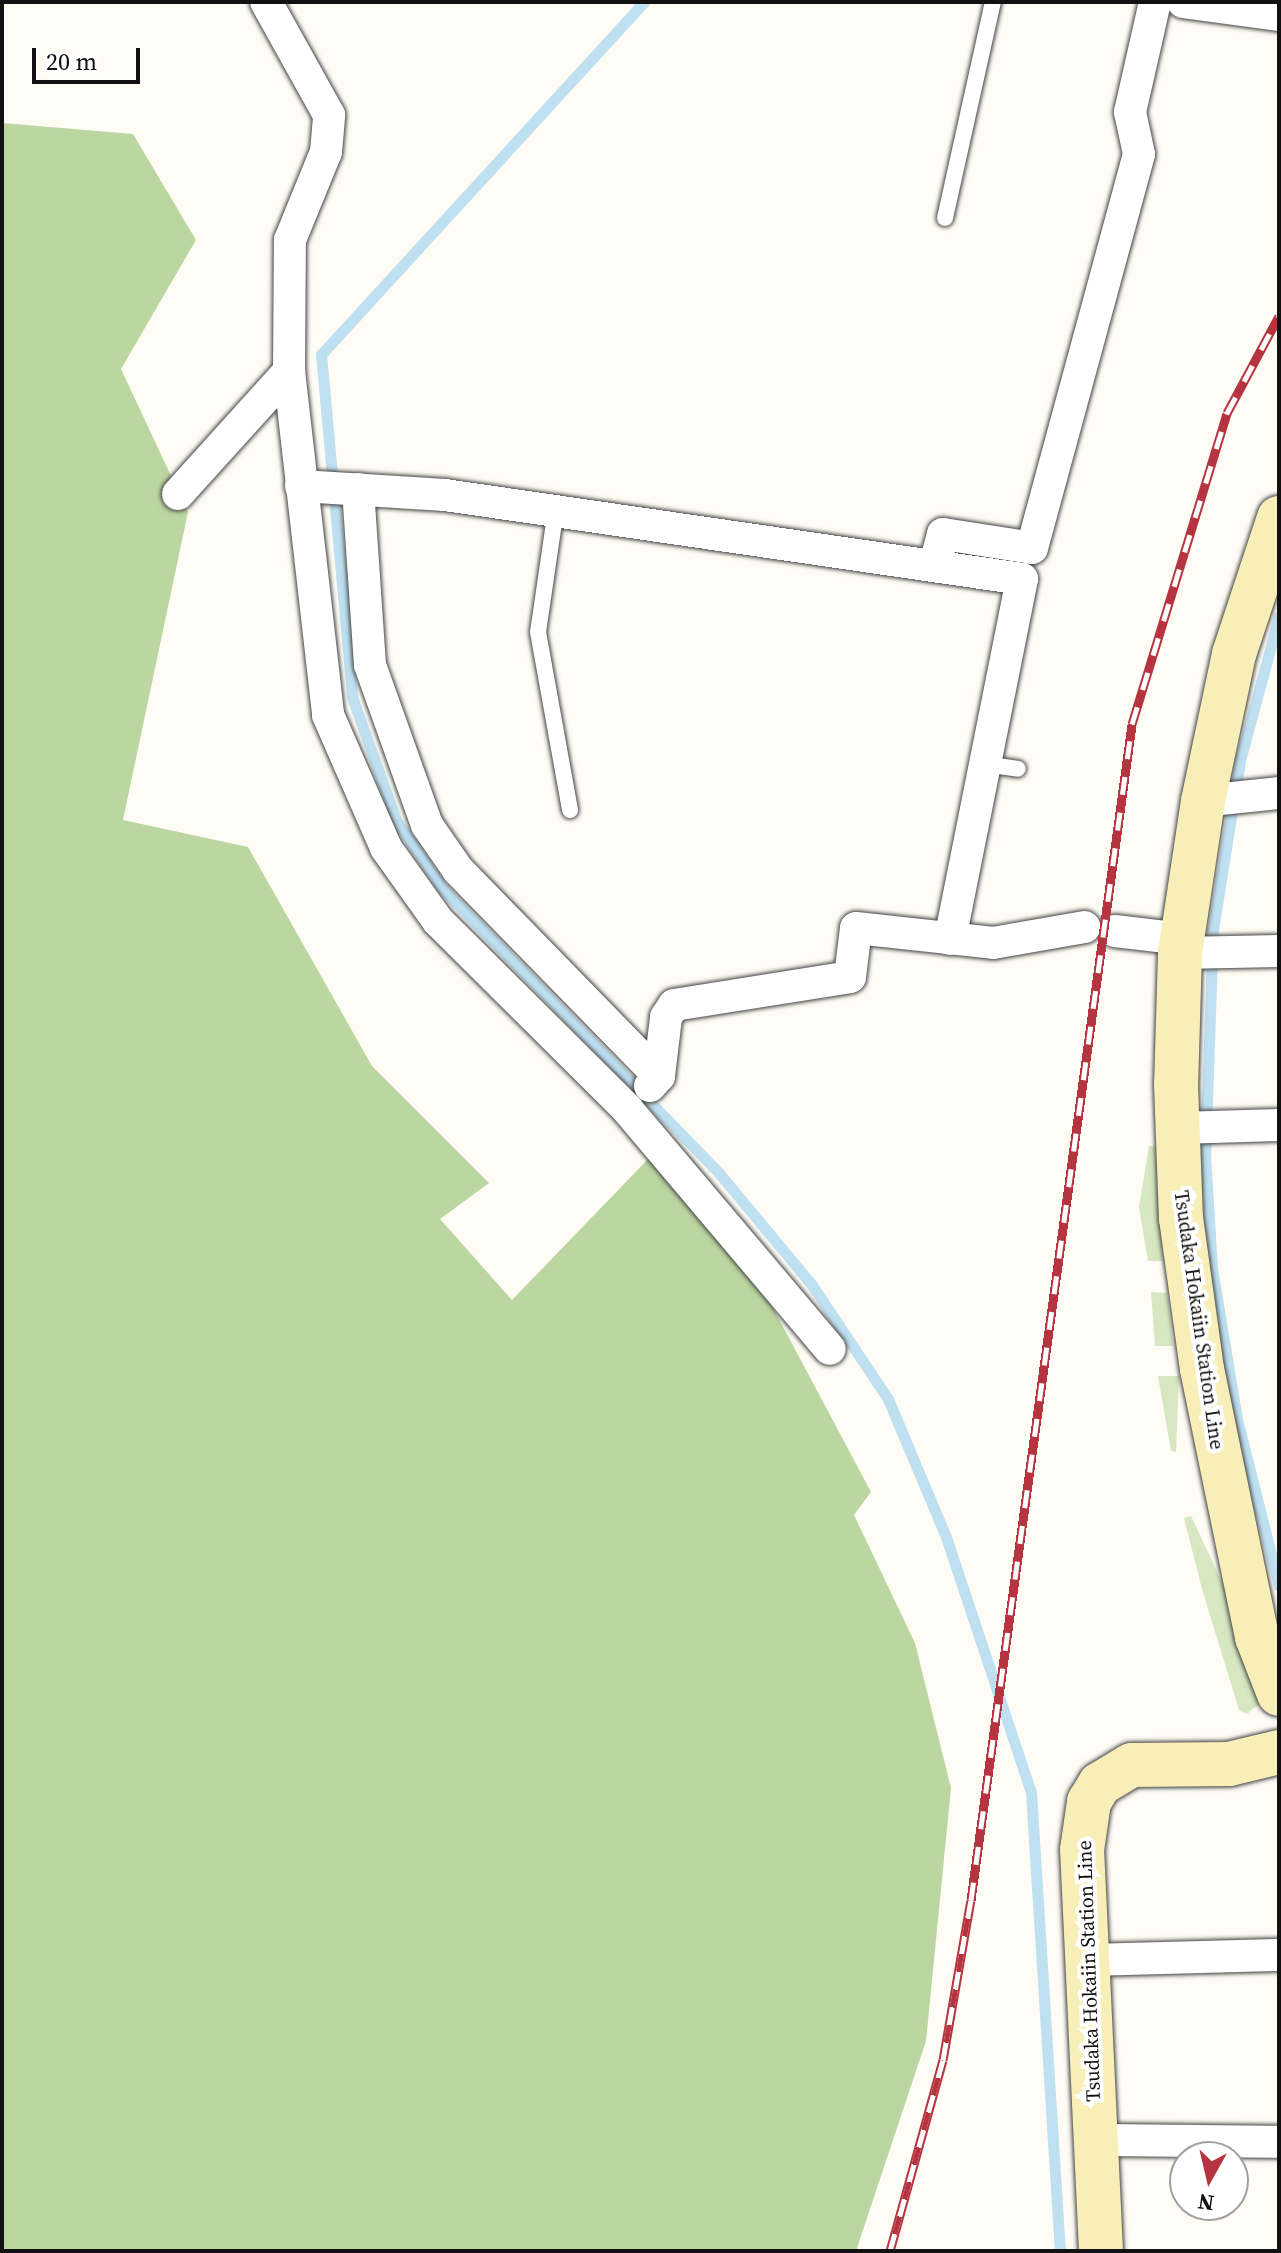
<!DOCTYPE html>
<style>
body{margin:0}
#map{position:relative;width:1281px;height:2253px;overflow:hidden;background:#fefcf5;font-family:"Source Serif 4",serif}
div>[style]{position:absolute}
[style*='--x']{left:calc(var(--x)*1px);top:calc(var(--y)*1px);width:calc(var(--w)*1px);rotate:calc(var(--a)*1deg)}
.green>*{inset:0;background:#d6e7c1}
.forest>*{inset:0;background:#bbd6a1}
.stream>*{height:11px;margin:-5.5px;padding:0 5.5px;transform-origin:5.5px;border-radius:5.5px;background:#bee0f1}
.roads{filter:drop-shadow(0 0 2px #444) drop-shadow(0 0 2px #444)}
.service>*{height:16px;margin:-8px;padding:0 8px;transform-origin:8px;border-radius:8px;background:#fff}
.minor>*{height:32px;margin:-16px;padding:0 16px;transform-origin:16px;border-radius:16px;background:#fff}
.secondary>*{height:44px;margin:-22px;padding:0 22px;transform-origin:22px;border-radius:22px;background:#f8eeb7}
.rail>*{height:9px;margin-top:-4.5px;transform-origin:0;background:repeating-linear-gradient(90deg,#fff 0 18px,#b53440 0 36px);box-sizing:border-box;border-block:2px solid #b53440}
span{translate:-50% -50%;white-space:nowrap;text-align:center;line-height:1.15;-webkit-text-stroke:8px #fff;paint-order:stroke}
.street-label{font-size:20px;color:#111}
.frame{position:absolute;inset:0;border:4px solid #111;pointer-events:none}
.north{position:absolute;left:1169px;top:2141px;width:80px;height:80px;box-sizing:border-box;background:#fff;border:2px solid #a0a0a0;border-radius:50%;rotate:188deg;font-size:22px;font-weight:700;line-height:32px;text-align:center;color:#111}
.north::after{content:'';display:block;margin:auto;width:28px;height:36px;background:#b53440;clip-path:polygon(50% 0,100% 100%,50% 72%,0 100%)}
.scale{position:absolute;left:32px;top:48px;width:108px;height:36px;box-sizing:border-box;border:4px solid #111;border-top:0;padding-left:10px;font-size:24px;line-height:28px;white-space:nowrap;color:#111;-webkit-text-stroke:6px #fff;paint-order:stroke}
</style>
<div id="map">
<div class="green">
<div style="clip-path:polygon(1149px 1146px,1156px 1147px,1163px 1261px,1148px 1261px,1139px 1207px)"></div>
<div style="clip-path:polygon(1151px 1292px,1167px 1293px,1173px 1346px,1155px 1346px)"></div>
<div style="clip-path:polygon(1158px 1376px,1179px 1376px,1176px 1452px,1171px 1451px)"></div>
<div style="clip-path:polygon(1191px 1516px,1226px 1591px,1260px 1703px,1247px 1714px,1239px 1710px,1202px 1589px,1184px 1518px)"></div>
</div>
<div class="forest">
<div style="clip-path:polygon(2px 123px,133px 134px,196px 240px,121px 369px,188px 512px,123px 820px,248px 847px,372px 1066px,489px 1183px,440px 1219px,512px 1300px,652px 1155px,755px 1274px,871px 1492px,854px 1515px,915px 1643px,951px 1788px,926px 2041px,856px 2251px,2px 2251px)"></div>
</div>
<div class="stream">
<div style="--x:644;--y:2;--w:478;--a:132.5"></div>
<div style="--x:321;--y:354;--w:344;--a:84.8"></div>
<div style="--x:352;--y:697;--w:131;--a:70.3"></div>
<div style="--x:396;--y:820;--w:82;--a:55.9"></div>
<div style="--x:442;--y:888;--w:397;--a:45.8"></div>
<div style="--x:719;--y:1173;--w:146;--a:50.3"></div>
<div style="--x:812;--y:1285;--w:137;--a:56.3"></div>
<div style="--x:888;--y:1399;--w:150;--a:67.2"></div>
<div style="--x:946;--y:1537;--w:269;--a:71.6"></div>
<div style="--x:1031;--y:1792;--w:460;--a:86.4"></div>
<div style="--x:1279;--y:616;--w:150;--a:105.1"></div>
<div style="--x:1240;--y:761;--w:170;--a:99.1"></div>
<div style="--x:1213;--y:929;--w:225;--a:92"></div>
<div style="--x:1205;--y:1154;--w:114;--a:86.5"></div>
<div style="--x:1212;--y:1268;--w:153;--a:80.6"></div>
<div style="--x:1237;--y:1419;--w:172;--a:75.9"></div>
</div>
<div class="roads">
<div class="service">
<div style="--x:945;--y:218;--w:221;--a:-77.5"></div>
<div style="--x:556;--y:509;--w:124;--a:98.3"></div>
<div style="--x:538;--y:632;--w:181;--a:79.8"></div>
<div style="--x:984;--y:764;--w:34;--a:8"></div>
</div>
<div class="minor">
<div style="--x:1183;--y:2;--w:97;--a:7.7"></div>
<div style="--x:289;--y:371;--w:346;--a:83.5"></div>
<div style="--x:328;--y:715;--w:145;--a:66.4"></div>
<div style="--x:386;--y:848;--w:90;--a:54.5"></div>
<div style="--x:438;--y:921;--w:267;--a:44.8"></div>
<div style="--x:627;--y:1109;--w:314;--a:49.8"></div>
<div style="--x:301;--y:486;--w:144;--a:3.6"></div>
<div style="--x:445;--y:495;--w:583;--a:8.28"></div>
<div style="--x:1022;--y:579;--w:367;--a:101.3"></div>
<div style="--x:358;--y:489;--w:176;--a:86.1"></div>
<div style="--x:370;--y:665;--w:170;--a:70.4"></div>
<div style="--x:427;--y:825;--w:55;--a:55.4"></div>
<div style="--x:458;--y:870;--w:288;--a:45.7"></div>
<div style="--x:178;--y:494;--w:166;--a:-47.9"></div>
<div style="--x:289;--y:371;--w:131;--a:-89.6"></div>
<div style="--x:290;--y:240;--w:95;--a:-67.8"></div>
<div style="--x:326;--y:152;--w:37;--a:-85"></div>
<div style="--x:329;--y:115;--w:129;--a:-119.1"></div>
<div style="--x:935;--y:564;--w:31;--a:-75"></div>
<div style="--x:943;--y:534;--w:90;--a:8.9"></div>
<div style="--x:1032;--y:548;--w:408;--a:-74.8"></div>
<div style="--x:1139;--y:154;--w:43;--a:-102.1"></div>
<div style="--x:1130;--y:112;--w:113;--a:-77.2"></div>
<div style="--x:1203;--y:801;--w:76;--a:-6"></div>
<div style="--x:1115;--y:931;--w:67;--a:6.8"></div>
<div style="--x:1180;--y:953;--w:99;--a:-1.2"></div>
<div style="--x:650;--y:1086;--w:13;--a:-48"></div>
<div style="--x:659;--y:1076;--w:59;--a:-83.2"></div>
<div style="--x:666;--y:1017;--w:14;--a:-56"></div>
<div style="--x:674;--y:1005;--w:178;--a:-9"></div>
<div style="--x:850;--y:977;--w:49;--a:-83"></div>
<div style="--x:856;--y:928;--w:138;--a:6.2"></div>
<div style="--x:993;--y:943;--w:93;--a:-9.9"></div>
<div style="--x:1178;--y:1128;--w:101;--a:-1.7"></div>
<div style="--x:1086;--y:1960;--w:193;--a:-1.5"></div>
<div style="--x:1096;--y:2140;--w:183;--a:0.6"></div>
</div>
<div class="secondary">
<div style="--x:1279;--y:518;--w:143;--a:108.3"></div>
<div style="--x:1234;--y:654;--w:150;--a:101.9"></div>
<div style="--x:1203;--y:801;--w:154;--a:98.6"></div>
<div style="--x:1180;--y:953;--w:131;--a:91.7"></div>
<div style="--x:1176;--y:1084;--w:134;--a:87.9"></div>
<div style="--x:1181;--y:1218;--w:152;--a:82.1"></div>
<div style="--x:1202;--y:1369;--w:274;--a:78.4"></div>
<div style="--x:1257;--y:1637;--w:61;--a:68.9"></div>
<div style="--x:1101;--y:2251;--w:401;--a:-92.7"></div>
<div style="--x:1082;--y:1850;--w:49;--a:-81.7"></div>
<div style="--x:1089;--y:1802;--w:21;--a:-59"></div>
<div style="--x:1100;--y:1784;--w:37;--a:-31"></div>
<div style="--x:1132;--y:1765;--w:97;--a:-0.6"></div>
<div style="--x:1229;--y:1764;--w:51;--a:-13.5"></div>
</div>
</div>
<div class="rail">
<div style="--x:890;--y:2251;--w:198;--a:-74.5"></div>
<div style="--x:943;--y:2060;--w:162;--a:-80.1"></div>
<div style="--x:971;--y:1900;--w:1187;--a:-82.2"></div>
<div style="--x:1132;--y:724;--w:325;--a:-73"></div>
<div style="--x:1227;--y:413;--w:110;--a:-61.8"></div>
</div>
<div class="street-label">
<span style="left:1199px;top:1320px;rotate:82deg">Tsudaka Hokaiin Station Line</span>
<span style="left:1089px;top:1971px;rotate:-92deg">Tsudaka Hokaiin Station Line</span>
</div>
<div class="frame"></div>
<div class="north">N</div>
<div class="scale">20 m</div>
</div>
